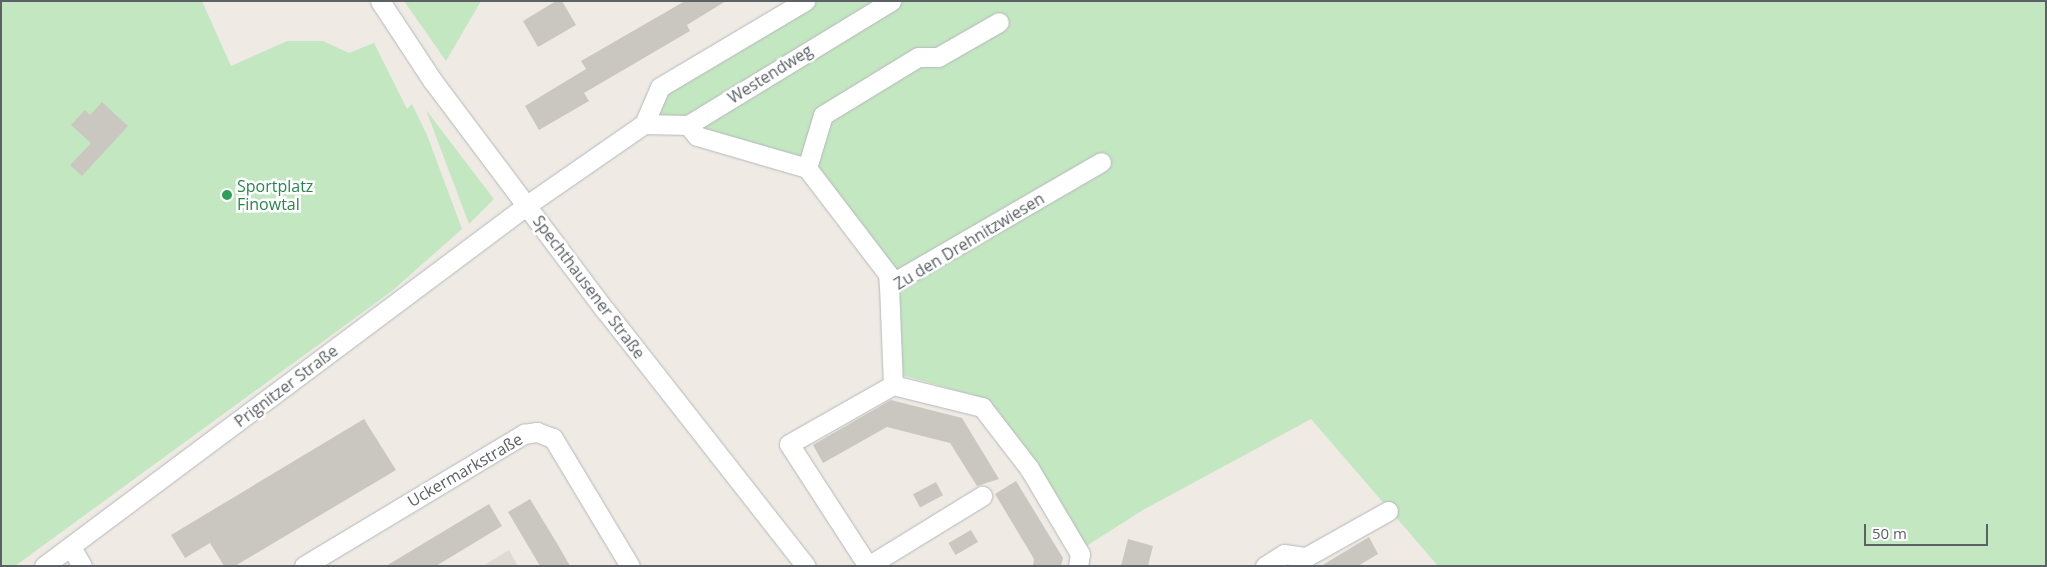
<!DOCTYPE html>
<meta charset="utf-8">
<style>
body{margin:0}
#map{position:relative;width:2047px;height:567px;overflow:hidden;background:#efebe4;font-family:"Open Sans",sans-serif}
div>[style]{position:absolute}
[style*='--x']{left:calc(var(--x)*1px);top:calc(var(--y)*1px);width:calc(var(--w)*1px);rotate:calc(var(--a)*1deg)}
.education>*{inset:0;background:#dfdad2}
.green>*{inset:0;background:#c3e7c0}
.building>*{inset:0;background:#cac6c0;transform-origin:0 0}
.roads{filter:drop-shadow(0 0 1px #b4b7bb) drop-shadow(0 0 1px #b4b7bb)}
.minor>*{height:19px;margin:-9.5px;padding:0 9.5px;transform-origin:9.5px;border-radius:9.5px;background:#fff}
.dots>*{width:14px;height:14px;translate:-50% -50%;box-sizing:border-box;border:2px solid #fff;border-radius:50%}
span{translate:-50% -50%;white-space:nowrap;text-align:center;line-height:1.15;-webkit-text-stroke:5px #fff;paint-order:stroke}
.street-label{font-size:16px;color:#5c6165}
.leisure-label{font-size:16px;color:#27864d}
.left{translate:0 -50%;text-align:left}
.frame{position:absolute;inset:0;border:2px solid #5c6165;pointer-events:none}
.scale{position:absolute;left:1864px;top:524px;width:124px;height:22px;box-sizing:border-box;border:2px solid #5c6165;border-top:0;padding-left:6px;font-size:15px;line-height:18px;white-space:nowrap;color:#5c6165;-webkit-text-stroke:4px #fff;paint-order:stroke}
</style>
<div id="map">
<div class="education">
<div style="clip-path:polygon(509px 550px,518px 566px,483px 566px)"></div>
</div>
<div class="green">
<div style="clip-path:polygon(1px 1px,202px 1px,231px 66px,287px 41px,323px 41px,349px 53px,374px 43px,407px 109px,412px 104px,427px 135px,462px 229px,392px 291px,15px 566px,1px 566px)"></div>
<div style="clip-path:polygon(404px 1px,481px 1px,446px 61px)"></div>
<div style="clip-path:polygon(805px 1px,2046px 1px,2046px 566px,1438px 566px,1311px 419px,1143px 510px,1080px 550px,987px 399px,902px 375px,888px 274px,807px 168px,644px 124px,660px 87px)"></div>
<div style="clip-path:polygon(426px 110px,494px 199px,469px 224px)"></div>
</div>
<div class="building">
<div style="clip-path:polygon(556px 1px,562px 1px,576px 25px,538px 47px,523px 21px)"></div>
<div style="clip-path:polygon(685px 1px,726px 1px,687px 25px,690px 31px,584px 93px,589px 101px,539px 130px,525px 106px,586px 69px,581px 61px)"></div>
<div style="clip-path:polygon(102px 102px,128px 126px,82px 176px,70px 165px,91px 143px,71px 125px,85px 110px,90px 115px)"></div>
<div style="clip-path:polygon(891px 400px,962px 418px,999px 479px,977px 486px,950px 443px,887px 427px,823px 463px,813px 445px)"></div>
<div style="clip-path:polygon(364px 419px,396px 470px,235px 566px,224px 566px,210px 543px,185px 558px,171px 535px)"></div>
<div style="clip-path:polygon(1016px 481px,1063px 558px,1061px 566px,1033px 566px,1034px 559px,995px 494px)"></div>
<div style="left:936px;top:482px;width:15px;height:26px;rotate:62deg"></div>
<div style="clip-path:polygon(530px 499px,558px 545px,570px 566px,540px 566px,508px 512px)"></div>
<div style="clip-path:polygon(489px 504px,502px 526px,436px 566px,386px 566px)"></div>
<div style="left:971px;top:530px;width:14px;height:26px;rotate:60deg"></div>
<div style="clip-path:polygon(1369px 537px,1378px 554px,1358px 566px,1321px 566px)"></div>
<div style="clip-path:polygon(1128px 539px,1153px 546px,1148px 566px,1121px 566px)"></div>
</div>
<div class="roads">
<div class="minor">
<div style="--x:380;--y:1;--w:95;--a:56.6"></div>
<div style="--x:432;--y:80;--w:288;--a:53.1"></div>
<div style="--x:605;--y:310;--w:325;--a:51.9"></div>
<div style="--x:644;--y:124;--w:44;--a:1.3"></div>
<div style="--x:688;--y:125;--w:238;--a:-31.4"></div>
<div style="--x:688;--y:125;--w:14;--a:51"></div>
<div style="--x:697;--y:136;--w:115;--a:16.2"></div>
<div style="--x:807;--y:168;--w:133;--a:52.6"></div>
<div style="--x:888;--y:274;--w:11;--a:85"></div>
<div style="--x:807;--y:168;--w:55;--a:-73.2"></div>
<div style="--x:823;--y:115;--w:111;--a:-31.4"></div>
<div style="--x:918;--y:57;--w:20;--a:0"></div>
<div style="--x:938;--y:57;--w:70;--a:-29.8"></div>
<div style="--x:893;--y:385;--w:92;--a:13.9"></div>
<div style="--x:982;--y:407;--w:77;--a:52.4"></div>
<div style="--x:1029;--y:468;--w:100;--a:59.3"></div>
<div style="--x:1080;--y:554;--w:12;--a:99"></div>
<div style="--x:71;--y:547;--w:22;--a:60"></div>
<div style="--x:44;--y:566;--w:603;--a:-36.77"></div>
<div style="--x:527;--y:205;--w:142;--a:-34.7"></div>
<div style="--x:644;--y:124;--w:40;--a:-66.6"></div>
<div style="--x:660;--y:87;--w:169;--a:-30.7"></div>
<div style="--x:304;--y:566;--w:257;--a:-31"></div>
<div style="--x:524;--y:434;--w:13;--a:-9"></div>
<div style="--x:537;--y:432;--w:17;--a:21"></div>
<div style="--x:553;--y:438;--w:149;--a:59"></div>
<div style="--x:868;--y:566;--w:145;--a:-122.9"></div>
<div style="--x:789;--y:444;--w:120;--a:-29.6"></div>
<div style="--x:893;--y:385;--w:100;--a:-92.3"></div>
<div style="--x:889;--y:285;--w:245;--a:-30.1"></div>
<div style="--x:868;--y:566;--w:134;--a:-31.6"></div>
<div style="--x:1265;--y:566;--w:22;--a:-32"></div>
<div style="--x:1284;--y:554;--w:22;--a:8"></div>
<div style="--x:1306;--y:557;--w:94;--a:-29.3"></div>
</div>
</div>
<div class="dots">
<div style="left:227px;top:195px;background:#2e9e5b"></div>
</div>
<div class="street-label">
<span style="left:770px;top:74px;rotate:-32deg">Westendweg</span>
<span style="left:969px;top:241px;rotate:-31deg">Zu den Drehnitzwiesen</span>
<span style="left:589px;top:287px;rotate:53deg">Spechthausener Straße</span>
<span style="left:286px;top:386px;rotate:-37deg">Prignitzer Straße</span>
<span style="left:465px;top:470px;rotate:-30deg">Uckermarkstraße</span>
</div>
<div class="leisure-label">
<span class="left" style="left:237px;top:195px">Sportplatz<br>Finowtal</span>
</div>
<div class="frame"></div>
<div class="scale">50 m</div>
</div>
